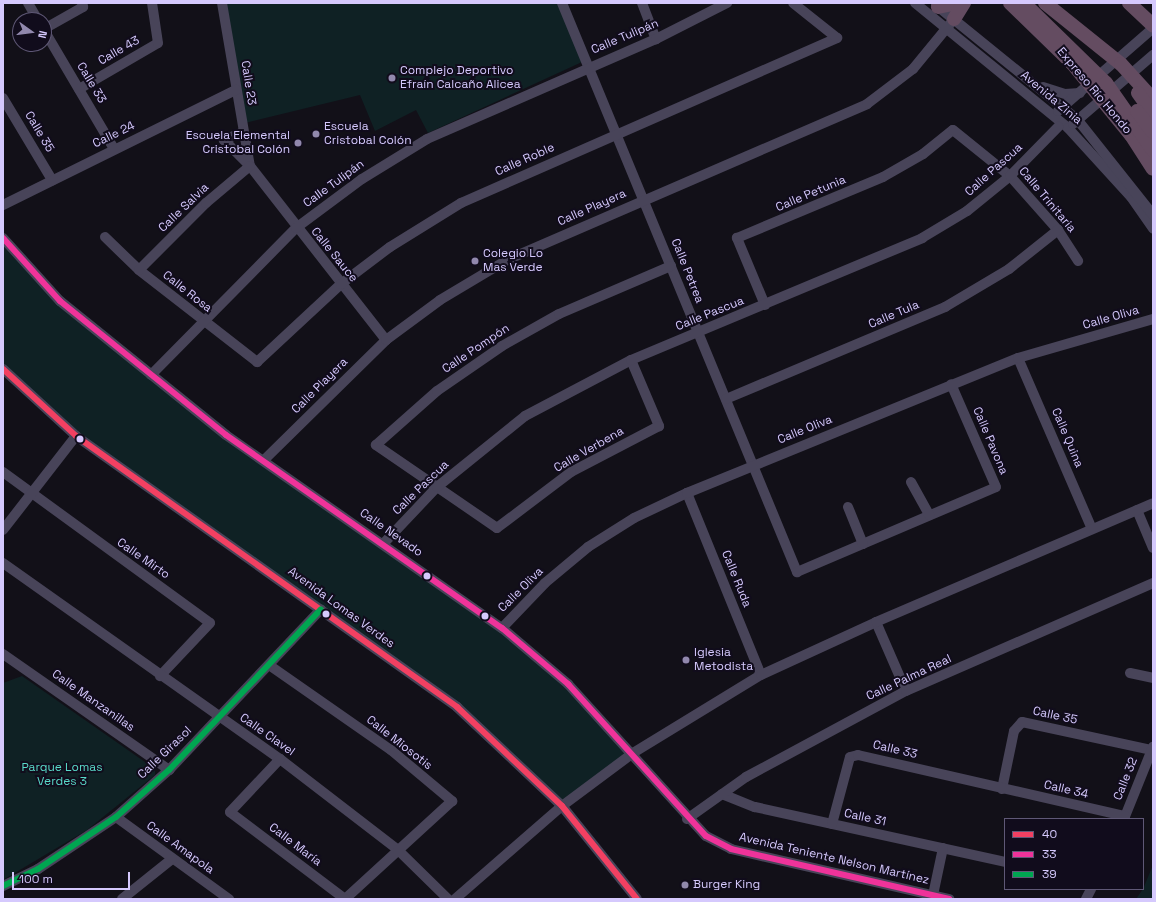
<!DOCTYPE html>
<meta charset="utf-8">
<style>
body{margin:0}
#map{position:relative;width:1156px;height:902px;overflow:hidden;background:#121018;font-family:"Space Grotesk",sans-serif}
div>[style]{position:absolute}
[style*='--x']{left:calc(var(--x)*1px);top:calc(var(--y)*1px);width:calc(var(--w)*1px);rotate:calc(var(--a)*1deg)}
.green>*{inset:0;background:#0f2124}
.minor>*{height:10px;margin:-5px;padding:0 5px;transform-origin:5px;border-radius:5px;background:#484459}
.highway>*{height:14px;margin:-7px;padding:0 7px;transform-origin:7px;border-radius:7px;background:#644c61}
.bus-1>*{height:6px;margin:-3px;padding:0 3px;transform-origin:3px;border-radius:3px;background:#f24062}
.bus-2>*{height:6px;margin:-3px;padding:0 3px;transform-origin:3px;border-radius:3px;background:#ef339a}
.bus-3>*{height:6px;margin:-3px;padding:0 3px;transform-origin:3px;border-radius:3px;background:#00a651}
.dots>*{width:11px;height:11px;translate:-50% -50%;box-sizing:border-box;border:2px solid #110c1c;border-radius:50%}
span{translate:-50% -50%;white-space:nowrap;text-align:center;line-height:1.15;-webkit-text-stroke:4px #110c1c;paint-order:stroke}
.street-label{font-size:12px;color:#d5c9fd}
.poi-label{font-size:12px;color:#d5c9fd}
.left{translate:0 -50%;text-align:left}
.right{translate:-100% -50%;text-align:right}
.park-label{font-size:12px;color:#59dac9}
.frame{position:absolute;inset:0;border:4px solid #d5c9fd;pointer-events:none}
.legend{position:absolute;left:1004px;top:818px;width:140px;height:72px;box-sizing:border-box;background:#110c1c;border:1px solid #5f5876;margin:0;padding:5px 7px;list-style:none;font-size:12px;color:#d5c9fd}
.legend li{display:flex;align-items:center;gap:8px;height:20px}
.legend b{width:20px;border:1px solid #5f5876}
.north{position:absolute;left:12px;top:12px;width:40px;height:40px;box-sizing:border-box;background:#110c1c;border:1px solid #5f5876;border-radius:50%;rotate:104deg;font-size:11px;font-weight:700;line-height:16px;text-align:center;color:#d5c9fd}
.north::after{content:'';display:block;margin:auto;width:14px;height:18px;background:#9188ad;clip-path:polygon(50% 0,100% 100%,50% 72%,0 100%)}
.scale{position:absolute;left:12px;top:872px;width:118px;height:18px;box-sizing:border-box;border:2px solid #d5c9fd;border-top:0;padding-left:5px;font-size:12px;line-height:14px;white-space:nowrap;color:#d5c9fd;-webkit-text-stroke:3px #110c1c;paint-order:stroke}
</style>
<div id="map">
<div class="green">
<div style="clip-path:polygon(225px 3px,557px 3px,582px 62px,428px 133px,416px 110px,375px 131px,360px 95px,245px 123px)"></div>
<div style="clip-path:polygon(3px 238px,15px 255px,151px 375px,502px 628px,633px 753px,562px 806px,457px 707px,76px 436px,3px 369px)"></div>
<div style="clip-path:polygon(22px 676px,155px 769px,155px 775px,87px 830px,3px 880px,3px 683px)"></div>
<div style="clip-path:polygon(1153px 865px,1153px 899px,1136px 899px,1143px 889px)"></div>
</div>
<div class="minor">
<div style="--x:28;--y:3;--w:20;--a:60"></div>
<div style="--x:222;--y:3;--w:165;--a:80.3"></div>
<div style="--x:562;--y:3;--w:616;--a:67.56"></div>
<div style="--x:797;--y:572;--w:216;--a:-23.1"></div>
<div style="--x:996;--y:487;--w:112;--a:-113.6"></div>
<div style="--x:642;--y:3;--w:39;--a:69"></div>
<div style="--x:915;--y:3;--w:198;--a:39.2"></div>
<div style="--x:1068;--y:128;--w:93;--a:47.6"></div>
<div style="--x:1131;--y:197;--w:39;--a:55"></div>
<div style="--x:936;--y:5;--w:181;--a:39"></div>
<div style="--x:1077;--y:119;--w:122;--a:51.6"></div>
<div style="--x:44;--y:29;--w:45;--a:-29.4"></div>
<div style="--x:83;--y:7;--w:4;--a:-104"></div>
<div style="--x:44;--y:30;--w:138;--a:59.5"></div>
<div style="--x:1043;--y:87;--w:23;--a:18"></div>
<div style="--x:1065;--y:94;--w:15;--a:-4"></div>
<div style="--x:79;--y:89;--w:91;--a:-30.2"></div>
<div style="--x:158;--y:43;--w:40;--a:-98.5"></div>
<div style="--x:3;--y:98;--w:96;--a:59.1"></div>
<div style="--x:1058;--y:111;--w:126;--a:-41.1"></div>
<div style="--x:1073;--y:124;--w:106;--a:-40.8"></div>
<div style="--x:243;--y:132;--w:21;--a:157"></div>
<div style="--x:224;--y:140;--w:37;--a:45"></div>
<div style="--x:250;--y:166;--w:221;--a:52"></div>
<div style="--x:3;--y:205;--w:260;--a:-26.3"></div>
<div style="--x:105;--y:237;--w:47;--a:44.1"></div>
<div style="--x:139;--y:270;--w:150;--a:37.9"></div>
<div style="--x:257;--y:362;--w:115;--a:-42.9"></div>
<div style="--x:341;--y:284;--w:61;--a:-37.1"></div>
<div style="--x:390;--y:247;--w:84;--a:-31.8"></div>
<div style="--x:461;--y:203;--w:411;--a:-23.7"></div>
<div style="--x:837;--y:38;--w:56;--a:-141.5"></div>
<div style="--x:3;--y:238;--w:85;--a:47.9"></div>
<div style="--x:60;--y:301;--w:213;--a:38.9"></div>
<div style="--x:226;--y:435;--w:337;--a:35"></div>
<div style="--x:502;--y:628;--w:87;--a:40.3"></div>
<div style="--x:568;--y:684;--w:205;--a:47.8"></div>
<div style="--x:706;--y:836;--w:28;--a:27"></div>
<div style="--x:731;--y:849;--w:224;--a:12.9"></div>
<div style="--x:139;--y:270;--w:95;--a:-45"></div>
<div style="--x:206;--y:203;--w:57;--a:-40.1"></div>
<div style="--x:765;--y:305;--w:73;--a:-112.7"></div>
<div style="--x:737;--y:238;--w:158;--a:-22.7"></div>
<div style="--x:883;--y:177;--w:46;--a:-29.9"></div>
<div style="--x:923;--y:154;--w:38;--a:-39"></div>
<div style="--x:953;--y:130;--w:73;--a:38.9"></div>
<div style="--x:1010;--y:176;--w:72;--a:48.4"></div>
<div style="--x:1058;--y:230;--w:37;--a:57"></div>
<div style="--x:1018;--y:358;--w:186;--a:66.6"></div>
<div style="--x:631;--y:360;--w:72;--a:67"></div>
<div style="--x:659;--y:426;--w:99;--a:152.4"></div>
<div style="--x:571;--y:472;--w:93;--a:142.9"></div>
<div style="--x:497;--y:528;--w:147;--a:-145.6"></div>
<div style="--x:376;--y:445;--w:81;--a:-41.5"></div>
<div style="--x:437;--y:391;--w:79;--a:-34.7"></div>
<div style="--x:502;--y:346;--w:65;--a:-29.3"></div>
<div style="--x:559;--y:314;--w:122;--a:-23.2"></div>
<div style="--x:3;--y:369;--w:99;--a:42.5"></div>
<div style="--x:76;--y:436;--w:468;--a:35.4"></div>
<div style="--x:457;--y:707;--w:144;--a:43.3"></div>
<div style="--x:562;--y:806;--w:119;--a:51.1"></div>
<div style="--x:151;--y:375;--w:206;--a:-45.4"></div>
<div style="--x:296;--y:228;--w:82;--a:-36.6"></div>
<div style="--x:362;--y:179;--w:76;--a:-31.6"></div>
<div style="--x:427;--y:139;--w:250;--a:-23.6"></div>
<div style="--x:656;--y:39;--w:80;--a:-26.9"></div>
<div style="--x:726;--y:399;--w:238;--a:-22.8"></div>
<div style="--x:945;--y:307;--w:74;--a:-30.7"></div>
<div style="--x:1009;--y:269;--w:63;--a:-38.5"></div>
<div style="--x:264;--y:460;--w:171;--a:-44.5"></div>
<div style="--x:386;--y:340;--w:67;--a:-36.5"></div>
<div style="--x:440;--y:300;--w:78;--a:-30.8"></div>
<div style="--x:507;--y:260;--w:392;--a:-23.4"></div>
<div style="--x:867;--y:104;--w:58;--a:-37.3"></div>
<div style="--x:913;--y:69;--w:65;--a:-50.6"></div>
<div style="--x:3;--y:472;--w:256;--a:36.1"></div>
<div style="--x:210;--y:623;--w:73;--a:133.3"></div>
<div style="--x:911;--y:482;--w:38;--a:61"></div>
<div style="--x:687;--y:493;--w:196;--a:67.9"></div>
<div style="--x:848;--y:507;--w:40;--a:68"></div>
<div style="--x:1137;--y:510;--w:41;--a:67.2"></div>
<div style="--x:3;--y:530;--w:119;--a:-52.2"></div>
<div style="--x:384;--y:543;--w:77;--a:-46.6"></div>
<div style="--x:437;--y:487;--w:113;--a:-38.9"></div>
<div style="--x:525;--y:416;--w:120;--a:-27.8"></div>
<div style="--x:631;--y:360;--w:316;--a:-22.7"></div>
<div style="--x:922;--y:238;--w:52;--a:-31"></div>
<div style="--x:967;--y:211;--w:55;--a:-39.1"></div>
<div style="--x:1010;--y:176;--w:69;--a:-45.6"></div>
<div style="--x:3;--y:563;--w:339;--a:35.3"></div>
<div style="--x:280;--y:759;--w:149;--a:37.6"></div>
<div style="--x:398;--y:850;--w:70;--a:44.4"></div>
<div style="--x:876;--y:622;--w:75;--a:66.5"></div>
<div style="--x:502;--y:628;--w:62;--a:-46.3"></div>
<div style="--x:545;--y:583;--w:56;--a:-39.9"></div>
<div style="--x:588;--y:547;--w:54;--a:-32.2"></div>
<div style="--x:634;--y:518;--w:59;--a:-25.3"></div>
<div style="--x:687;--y:493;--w:357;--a:-22.2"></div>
<div style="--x:1018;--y:358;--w:141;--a:-16.1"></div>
<div style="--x:3;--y:654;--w:203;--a:34.9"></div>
<div style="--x:269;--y:665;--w:149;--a:34.9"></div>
<div style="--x:391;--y:750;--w:80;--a:39.9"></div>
<div style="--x:452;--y:801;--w:145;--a:137.5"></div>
<div style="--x:345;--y:899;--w:144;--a:-142.9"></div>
<div style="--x:230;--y:812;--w:73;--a:-46.7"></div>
<div style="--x:1130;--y:673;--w:24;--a:12"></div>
<div style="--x:1002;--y:789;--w:59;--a:-78.3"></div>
<div style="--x:1014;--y:731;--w:12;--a:-48"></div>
<div style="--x:1022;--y:722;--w:133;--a:12.2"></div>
<div style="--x:722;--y:794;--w:35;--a:22"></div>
<div style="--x:755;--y:807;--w:256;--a:12.4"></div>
<div style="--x:116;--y:817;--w:140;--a:36"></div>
<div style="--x:687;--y:819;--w:72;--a:-35.4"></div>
<div style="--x:746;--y:777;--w:182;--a:-28.3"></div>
<div style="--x:906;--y:691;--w:270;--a:-23.6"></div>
<div style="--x:1124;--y:819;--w:78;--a:-68.1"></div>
<div style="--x:832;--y:824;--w:69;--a:-75"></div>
<div style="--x:850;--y:757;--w:8;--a:-14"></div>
<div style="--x:858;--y:755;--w:274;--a:12.9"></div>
<div style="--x:3;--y:886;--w:39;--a:-26"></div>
<div style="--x:38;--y:869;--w:94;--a:-33.7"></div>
<div style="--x:116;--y:817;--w:71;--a:-41.6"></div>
<div style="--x:169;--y:770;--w:221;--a:-46.6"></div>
<div style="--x:933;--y:895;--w:48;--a:-78"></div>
<div style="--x:122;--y:899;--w:64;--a:-38.7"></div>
<div style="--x:455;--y:899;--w:142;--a:-41"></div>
<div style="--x:562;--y:806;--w:89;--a:-36.7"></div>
<div style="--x:633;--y:753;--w:150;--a:-31.4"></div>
<div style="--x:761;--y:675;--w:127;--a:-24.7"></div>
<div style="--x:876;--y:622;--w:301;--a:-23.2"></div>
<div style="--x:1086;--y:899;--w:11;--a:-63"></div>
</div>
<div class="highway">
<div style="--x:1010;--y:3;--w:86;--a:44.1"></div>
<div style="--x:1072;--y:63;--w:93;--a:50.7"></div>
<div style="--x:1131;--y:135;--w:40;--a:57.1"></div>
<div style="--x:1045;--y:3;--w:97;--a:38.8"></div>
<div style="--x:1121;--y:64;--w:47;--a:47.6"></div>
<div style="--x:1129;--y:3;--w:33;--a:43"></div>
<div style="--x:1026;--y:5;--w:112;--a:44.3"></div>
<div style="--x:1106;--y:83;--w:82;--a:55"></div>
<div style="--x:938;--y:7;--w:19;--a:-12"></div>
<div style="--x:954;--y:19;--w:19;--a:-58"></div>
<div style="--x:1138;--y:93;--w:26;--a:54"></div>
<div style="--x:1137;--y:111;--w:26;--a:53"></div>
</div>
<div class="bus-1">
<div style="--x:3;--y:369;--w:99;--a:42.5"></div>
<div style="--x:76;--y:436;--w:468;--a:35.4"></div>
<div style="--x:457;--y:707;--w:144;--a:43.3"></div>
<div style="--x:562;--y:806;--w:119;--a:51.1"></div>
</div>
<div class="bus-2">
<div style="--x:3;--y:238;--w:85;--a:47.9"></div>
<div style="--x:60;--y:301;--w:213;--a:38.9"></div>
<div style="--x:226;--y:435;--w:337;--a:35"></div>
<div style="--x:502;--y:628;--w:87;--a:40.3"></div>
<div style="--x:568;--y:684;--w:205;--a:47.8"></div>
<div style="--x:706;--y:836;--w:28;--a:27"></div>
<div style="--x:731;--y:849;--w:224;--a:12.9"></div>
</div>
<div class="bus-3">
<div style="--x:3;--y:886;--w:39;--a:-26"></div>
<div style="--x:38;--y:869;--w:94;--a:-33.7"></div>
<div style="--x:116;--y:817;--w:71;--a:-41.6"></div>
<div style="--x:169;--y:770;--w:221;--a:-46.6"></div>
</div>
<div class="dots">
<div style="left:392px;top:78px;background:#9188ad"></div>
<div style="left:316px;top:134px;background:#9188ad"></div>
<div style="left:298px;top:143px;background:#9188ad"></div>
<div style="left:475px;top:261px;background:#9188ad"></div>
<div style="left:80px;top:439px;background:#d5c9fd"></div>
<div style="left:427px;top:576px;background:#d5c9fd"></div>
<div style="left:326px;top:614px;background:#d5c9fd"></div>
<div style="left:485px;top:616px;background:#d5c9fd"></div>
<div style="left:686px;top:660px;background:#9188ad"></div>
<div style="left:685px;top:885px;background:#9188ad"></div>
</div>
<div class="street-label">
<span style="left:625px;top:37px;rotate:-23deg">Calle Tulipán</span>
<span style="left:119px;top:51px;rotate:-30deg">Calle 43</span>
<span style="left:91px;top:83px;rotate:59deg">Calle 33</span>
<span style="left:248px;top:83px;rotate:81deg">Calle 23</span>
<span style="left:1094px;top:91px;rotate:50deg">Expreso Río Hondo</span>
<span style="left:1051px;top:98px;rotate:40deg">Avenida Zinia</span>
<span style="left:39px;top:132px;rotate:59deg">Calle 35</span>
<span style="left:114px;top:135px;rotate:-26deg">Calle 24</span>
<span style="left:525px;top:160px;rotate:-24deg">Calle Roble</span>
<span style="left:994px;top:170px;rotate:-42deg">Calle Pascua</span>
<span style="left:334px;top:184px;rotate:-36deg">Calle Tulipán</span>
<span style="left:811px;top:194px;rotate:-23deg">Calle Petunia</span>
<span style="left:1047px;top:200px;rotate:50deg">Calle Trinitaria</span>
<span style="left:184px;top:208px;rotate:-44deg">Calle Salvia</span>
<span style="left:592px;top:208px;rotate:-24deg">Calle Playera</span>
<span style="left:334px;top:255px;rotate:51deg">Calle Sauce</span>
<span style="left:687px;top:271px;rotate:68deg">Calle Petrea</span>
<span style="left:187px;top:292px;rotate:38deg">Calle Rosa</span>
<span style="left:710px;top:314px;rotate:-22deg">Calle Pascua</span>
<span style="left:894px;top:315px;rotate:-23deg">Calle Tula</span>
<span style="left:1111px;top:318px;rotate:-16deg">Calle Oliva</span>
<span style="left:476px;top:349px;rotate:-34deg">Calle Pompón</span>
<span style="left:320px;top:386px;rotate:-45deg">Calle Playera</span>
<span style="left:805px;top:430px;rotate:-22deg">Calle Oliva</span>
<span style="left:1067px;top:438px;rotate:67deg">Calle Quina</span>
<span style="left:990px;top:441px;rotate:67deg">Calle Pavona</span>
<span style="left:589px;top:450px;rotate:-30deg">Calle Verbena</span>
<span style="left:421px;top:488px;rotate:-44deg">Calle Pascua</span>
<span style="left:391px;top:533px;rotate:35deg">Calle Nevado</span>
<span style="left:143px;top:559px;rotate:35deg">Calle Mirto</span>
<span style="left:736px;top:579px;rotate:68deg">Calle Ruda</span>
<span style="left:521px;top:590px;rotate:-45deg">Calle Oliva</span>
<span style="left:341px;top:608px;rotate:36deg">Avenida Lomas Verdes</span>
<span style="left:909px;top:678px;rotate:-25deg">Calle Palma Real</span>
<span style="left:93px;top:701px;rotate:35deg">Calle Manzanillas</span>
<span style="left:1055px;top:716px;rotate:12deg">Calle 35</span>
<span style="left:267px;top:735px;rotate:35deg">Calle Clavel</span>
<span style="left:399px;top:743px;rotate:38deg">Calle Miosotis</span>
<span style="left:895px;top:750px;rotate:13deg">Calle 33</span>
<span style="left:165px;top:753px;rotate:-44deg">Calle Girasol</span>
<span style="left:1126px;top:779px;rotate:-68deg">Calle 32</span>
<span style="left:1066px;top:790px;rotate:13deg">Calle 34</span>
<span style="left:865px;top:818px;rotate:12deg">Calle 31</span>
<span style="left:295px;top:845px;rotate:37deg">Calle María</span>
<span style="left:180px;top:848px;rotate:36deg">Calle Amapola</span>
<span style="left:834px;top:859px;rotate:13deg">Avenida Teniente Nelson Martínez</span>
</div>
<div class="poi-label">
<span class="left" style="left:400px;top:78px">Complejo Deportivo<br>Efraín Calcaño Alicea</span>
<span class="left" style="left:324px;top:134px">Escuela<br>Cristobal Colón</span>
<span class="right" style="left:290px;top:143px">Escuela Elemental<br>Cristobal Colón</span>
<span class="left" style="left:483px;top:261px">Colegio Lo<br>Mas Verde</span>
<span class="left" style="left:694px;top:660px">Iglesia<br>Metodista</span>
<span class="left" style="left:693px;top:885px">Burger King</span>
</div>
<div class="park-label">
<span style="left:62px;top:775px">Parque Lomas<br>Verdes 3</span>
</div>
<div class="frame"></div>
<ul class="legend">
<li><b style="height:5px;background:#f24062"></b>40</li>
<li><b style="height:5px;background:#ef339a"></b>33</li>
<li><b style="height:5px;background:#00a651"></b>39</li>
</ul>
<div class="north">N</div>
<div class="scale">100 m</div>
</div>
